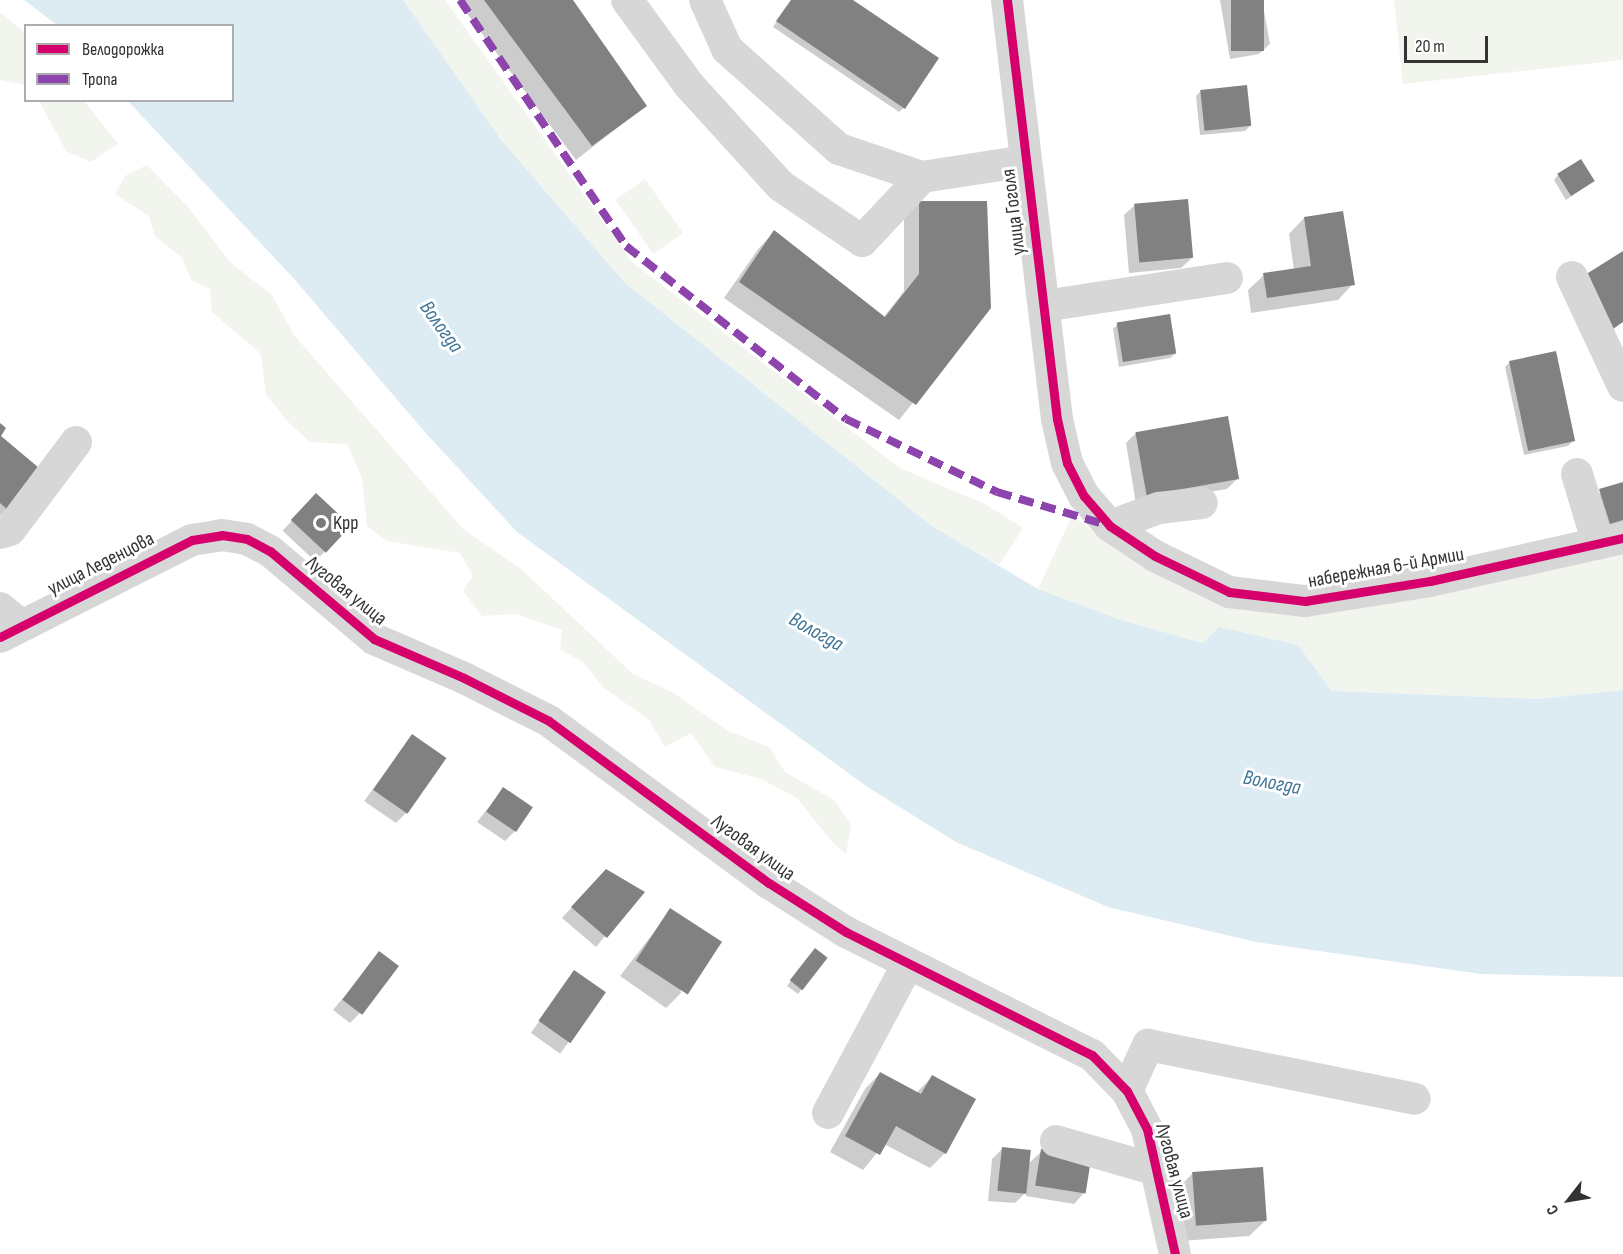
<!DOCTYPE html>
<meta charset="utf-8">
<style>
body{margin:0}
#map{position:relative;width:1623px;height:1254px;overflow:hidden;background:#fff;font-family:"Sofia Sans Condensed",sans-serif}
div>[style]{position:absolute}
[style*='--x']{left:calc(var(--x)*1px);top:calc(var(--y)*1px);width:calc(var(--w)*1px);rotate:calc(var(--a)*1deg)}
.green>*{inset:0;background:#f1f5ed;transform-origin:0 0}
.water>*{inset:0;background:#ddebf3}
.shadow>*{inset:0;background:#0003;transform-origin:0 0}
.building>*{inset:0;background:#818181;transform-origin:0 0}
.minor>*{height:32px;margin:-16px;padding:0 16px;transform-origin:16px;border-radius:16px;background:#d7d7d7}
.quiet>*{height:8px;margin-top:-4px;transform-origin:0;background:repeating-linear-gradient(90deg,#8e44ad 0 15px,transparent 0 23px)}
.cycleway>*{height:9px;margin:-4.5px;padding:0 4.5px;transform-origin:4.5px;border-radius:4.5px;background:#d6006c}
.dots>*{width:16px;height:16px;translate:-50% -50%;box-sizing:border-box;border:3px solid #fff;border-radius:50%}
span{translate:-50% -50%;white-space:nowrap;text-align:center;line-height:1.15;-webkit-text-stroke:6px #fff;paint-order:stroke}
.street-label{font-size:20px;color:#333}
.poi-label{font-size:20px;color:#333}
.left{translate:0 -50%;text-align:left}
.water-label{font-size:21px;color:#3f7597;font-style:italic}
.legend{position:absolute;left:24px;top:24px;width:210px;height:78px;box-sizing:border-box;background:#fff;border:2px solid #adadad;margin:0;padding:8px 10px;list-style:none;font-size:18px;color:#333}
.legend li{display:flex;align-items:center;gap:12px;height:30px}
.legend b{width:30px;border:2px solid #adadad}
.north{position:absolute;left:1539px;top:1170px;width:60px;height:60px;-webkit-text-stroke:4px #fff;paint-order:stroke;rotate:239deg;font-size:16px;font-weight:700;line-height:24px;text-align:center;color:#333}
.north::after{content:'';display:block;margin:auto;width:21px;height:27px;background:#333;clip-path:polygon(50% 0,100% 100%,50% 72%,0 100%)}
.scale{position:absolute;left:1404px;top:36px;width:84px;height:27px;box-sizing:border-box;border:3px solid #333;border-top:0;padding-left:8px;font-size:18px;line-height:21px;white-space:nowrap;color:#333;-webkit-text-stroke:4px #fff;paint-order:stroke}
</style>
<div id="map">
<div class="green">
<div style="clip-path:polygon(403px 0,445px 0,632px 262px,900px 468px,985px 504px,1023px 528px,999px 565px,932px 526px,625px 283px,502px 141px)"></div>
<div style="clip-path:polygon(1394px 0,1623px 0,1623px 60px,1403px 84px)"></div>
<div style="clip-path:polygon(0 12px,25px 33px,25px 85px,0 80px)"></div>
<div style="clip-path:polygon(39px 101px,84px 101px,118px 144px,91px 162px,66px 151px)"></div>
<div style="clip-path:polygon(147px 165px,188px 207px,230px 262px,272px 295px,294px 335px,463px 529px,521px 569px,633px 674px,672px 692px,728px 731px,769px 747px,785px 772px,834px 800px,851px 825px,846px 854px,832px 842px,797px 798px,761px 779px,715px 767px,691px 733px,665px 747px,649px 720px,603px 687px,584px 663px,560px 649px,562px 630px,516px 614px,482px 616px,463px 591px,473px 576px,460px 553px,387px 541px,367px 526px,362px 478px,347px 444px,310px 442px,290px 424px,266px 395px,261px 354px,212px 312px,210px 289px,191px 280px,182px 258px,155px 236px,149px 216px,115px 194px,125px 176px)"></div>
<div style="left:645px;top:179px;width:66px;height:36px;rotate:55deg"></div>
<div style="clip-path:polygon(1072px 516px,1129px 557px,1225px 599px,1623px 552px,1623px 690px,1538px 699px,1332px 691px,1298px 645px,1203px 643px,1121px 620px,1038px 589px)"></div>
</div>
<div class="water">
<div style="clip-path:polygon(24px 0,403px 0,502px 141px,625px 283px,932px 526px,1038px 589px,1121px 620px,1203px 643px,1219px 627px,1298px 645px,1332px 691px,1538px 699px,1623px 690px,1623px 977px,1481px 974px,1256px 942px,1108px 907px,956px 842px,869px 788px,517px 532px,423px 430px,296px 281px,128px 101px,232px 100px,232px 26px,57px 25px)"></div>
</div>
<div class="shadow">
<div style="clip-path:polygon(457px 0,571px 0,645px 106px,576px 160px)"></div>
<div style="clip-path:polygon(791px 0,851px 0,904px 108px,899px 112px,773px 27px)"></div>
<div style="clip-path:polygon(1220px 0,1262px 0,1270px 44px,1259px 54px,1230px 59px)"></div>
<div style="clip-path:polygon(1201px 91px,1250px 126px,1245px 131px,1200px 135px,1196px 96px)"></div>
<div style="clip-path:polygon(1558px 175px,1594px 181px,1566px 200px,1554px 180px)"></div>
<div style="clip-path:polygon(920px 202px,990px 307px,899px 420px,724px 298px,759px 248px,774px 232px,883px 318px,904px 291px,904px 218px)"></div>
<div style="clip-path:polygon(1135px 205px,1192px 258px,1181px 268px,1129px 273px,1124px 215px)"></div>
<div style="clip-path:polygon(1304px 218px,1353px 284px,1338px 300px,1251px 313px,1248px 290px,1264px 275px,1294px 270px,1289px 234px)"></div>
<div style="clip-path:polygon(1118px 324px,1175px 354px,1170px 358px,1119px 367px,1113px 329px)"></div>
<div style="clip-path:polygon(1510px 362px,1573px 441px,1568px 446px,1524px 455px,1505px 367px)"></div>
<div style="clip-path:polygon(1136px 433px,1237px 479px,1227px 489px,1136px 504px,1126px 443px)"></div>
<div style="clip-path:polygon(0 437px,7px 509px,0 516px)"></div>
<div style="clip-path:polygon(1623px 484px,1623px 523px,1605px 528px,1595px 495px)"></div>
<div style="left:316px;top:495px;width:45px;height:49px;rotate:43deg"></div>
<div style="clip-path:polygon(413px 736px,406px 813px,396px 823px,364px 801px)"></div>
<div style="clip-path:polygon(503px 789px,515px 831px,505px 841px,477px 822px)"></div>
<div style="clip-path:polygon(596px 881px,642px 892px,596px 947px,562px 918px)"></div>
<div style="clip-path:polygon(671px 910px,681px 993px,666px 1008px,620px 976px)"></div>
<div style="clip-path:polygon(380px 953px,360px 1013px,350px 1023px,333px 1010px)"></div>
<div style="clip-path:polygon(810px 955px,802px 989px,798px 994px,787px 986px)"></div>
<div style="left:575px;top:972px;width:36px;height:75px;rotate:36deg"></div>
<div style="clip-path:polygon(880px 1073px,916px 1093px,932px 1077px,945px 1153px,930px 1168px,884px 1144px,863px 1170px,830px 1152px,865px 1089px)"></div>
<div style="clip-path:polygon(1002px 1149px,1028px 1164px,1042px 1151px,1084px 1193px,1074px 1204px,1026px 1196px,1026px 1192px,1015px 1203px,988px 1201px,992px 1159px)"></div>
<div style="clip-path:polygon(1193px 1173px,1265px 1221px,1249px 1236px,1181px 1241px,1177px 1189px)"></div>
</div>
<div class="building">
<div style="clip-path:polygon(484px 0,573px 0,647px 106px,592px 146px)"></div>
<div style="clip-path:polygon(791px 0,853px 0,939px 58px,905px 109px,776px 21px)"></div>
<div style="left:1231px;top:0;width:33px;height:51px"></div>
<div style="left:1247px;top:85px;width:41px;height:47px;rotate:84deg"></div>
<div style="left:1581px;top:159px;width:26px;height:28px;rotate:58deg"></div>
<div style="left:1188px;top:199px;width:59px;height:54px;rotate:85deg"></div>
<div style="clip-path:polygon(919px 201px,987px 201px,991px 308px,916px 405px,739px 282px,774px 230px,885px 317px,919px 274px)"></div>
<div style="clip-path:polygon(1343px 211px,1355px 285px,1267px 298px,1263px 273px,1311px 266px,1304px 217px)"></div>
<div style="clip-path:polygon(1623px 251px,1623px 322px,1613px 329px,1580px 278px)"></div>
<div style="left:1170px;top:314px;width:40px;height:54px;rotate:81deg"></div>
<div style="left:1556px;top:351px;width:92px;height:48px;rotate:78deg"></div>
<div style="left:1228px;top:416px;width:64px;height:94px;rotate:80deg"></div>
<div style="clip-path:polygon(0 423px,6px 428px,1px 436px,45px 473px,8px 510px,0 503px)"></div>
<div style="clip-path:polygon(1623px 482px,1623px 520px,1610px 524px,1599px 489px)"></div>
<div style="left:316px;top:493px;width:48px;height:37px;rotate:43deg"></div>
<div style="left:412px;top:734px;width:42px;height:68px;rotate:35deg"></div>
<div style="left:503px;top:787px;width:36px;height:30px;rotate:34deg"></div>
<div style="clip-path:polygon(606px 869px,645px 892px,607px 938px,571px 907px)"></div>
<div style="left:670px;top:908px;width:62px;height:63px;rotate:33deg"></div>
<div style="left:815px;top:948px;width:16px;height:41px;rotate:38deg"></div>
<div style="left:379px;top:951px;width:25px;height:61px;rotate:37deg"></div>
<div style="left:574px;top:970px;width:39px;height:62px;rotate:35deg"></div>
<div style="clip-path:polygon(880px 1072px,921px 1094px,932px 1075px,976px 1099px,946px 1154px,896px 1126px,880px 1155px,845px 1136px)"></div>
<div style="left:1002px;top:1147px;width:29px;height:44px;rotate:6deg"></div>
<div style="left:1041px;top:1149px;width:51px;height:37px;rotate:9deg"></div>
<div style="left:1263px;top:1167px;width:54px;height:71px;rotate:86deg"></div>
</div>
<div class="minor">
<div style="--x:627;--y:0;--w:105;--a:53.9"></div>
<div style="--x:689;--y:85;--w:137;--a:47.7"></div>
<div style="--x:781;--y:186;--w:98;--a:34.2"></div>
<div style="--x:862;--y:241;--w:88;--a:-46.8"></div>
<div style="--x:705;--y:0;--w:54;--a:65.8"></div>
<div style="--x:727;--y:49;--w:150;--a:41.8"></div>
<div style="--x:839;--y:149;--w:88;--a:18.6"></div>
<div style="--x:922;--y:177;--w:105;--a:-8.7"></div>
<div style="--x:1007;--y:0;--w:422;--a:83.2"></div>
<div style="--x:1057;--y:419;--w:45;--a:77.2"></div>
<div style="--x:1067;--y:463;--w:37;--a:63"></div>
<div style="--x:1084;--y:496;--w:40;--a:49"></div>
<div style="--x:1110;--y:526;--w:54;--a:33.7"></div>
<div style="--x:1155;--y:556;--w:82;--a:25.9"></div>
<div style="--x:1229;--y:592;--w:77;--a:6.8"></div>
<div style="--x:1305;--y:601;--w:127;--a:-9.1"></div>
<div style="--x:1430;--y:581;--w:198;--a:-12.6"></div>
<div style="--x:1572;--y:277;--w:120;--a:64.9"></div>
<div style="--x:1044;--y:306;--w:185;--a:-8.7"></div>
<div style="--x:1577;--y:474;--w:73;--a:73.3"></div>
<div style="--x:1110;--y:526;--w:52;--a:-20.2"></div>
<div style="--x:1159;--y:508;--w:43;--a:-6.6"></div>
<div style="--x:0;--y:533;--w:10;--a:-17"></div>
<div style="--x:10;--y:530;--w:110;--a:-53.1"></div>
<div style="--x:0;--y:608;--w:27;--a:39"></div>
<div style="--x:0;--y:637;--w:215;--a:-26.8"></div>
<div style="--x:192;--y:540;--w:30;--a:-9"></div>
<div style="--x:222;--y:535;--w:25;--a:9"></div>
<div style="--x:247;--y:539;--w:26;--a:28"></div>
<div style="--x:270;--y:551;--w:136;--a:40.2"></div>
<div style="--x:374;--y:639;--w:98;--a:23.4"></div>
<div style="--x:464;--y:678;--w:95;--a:26.8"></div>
<div style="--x:549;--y:721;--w:273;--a:36.4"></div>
<div style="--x:769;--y:883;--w:91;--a:32.5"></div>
<div style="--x:846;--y:932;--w:275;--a:26.6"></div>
<div style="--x:1092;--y:1055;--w:50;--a:45.8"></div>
<div style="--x:1127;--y:1091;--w:43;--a:62.2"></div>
<div style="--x:1147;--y:1129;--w:128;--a:77.4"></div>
<div style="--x:1127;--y:1091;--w:51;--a:-65.5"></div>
<div style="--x:1148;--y:1045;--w:272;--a:11.4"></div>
<div style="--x:828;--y:1113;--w:169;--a:-61.8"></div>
<div style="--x:1056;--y:1141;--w:108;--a:16.1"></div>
</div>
<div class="quiet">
<div style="--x:460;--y:0;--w:297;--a:56"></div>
<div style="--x:626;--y:246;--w:280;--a:38.2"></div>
<div style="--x:846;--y:419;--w:168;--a:25.8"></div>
<div style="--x:997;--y:492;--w:115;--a:16.7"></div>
</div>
<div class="cycleway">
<div style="--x:1007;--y:0;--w:422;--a:83.2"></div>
<div style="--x:1057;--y:419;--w:45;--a:77.2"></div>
<div style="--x:1067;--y:463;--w:37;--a:63"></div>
<div style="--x:1084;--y:496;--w:40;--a:49"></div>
<div style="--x:1110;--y:526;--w:54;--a:33.7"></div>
<div style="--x:1155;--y:556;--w:82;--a:25.9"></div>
<div style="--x:1229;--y:592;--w:77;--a:6.8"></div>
<div style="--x:1305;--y:601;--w:127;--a:-9.1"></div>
<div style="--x:1430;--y:581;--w:198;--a:-12.6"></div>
<div style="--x:0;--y:637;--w:215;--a:-26.8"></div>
<div style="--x:192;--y:540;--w:30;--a:-9"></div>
<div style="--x:222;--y:535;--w:25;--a:9"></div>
<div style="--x:247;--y:539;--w:26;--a:28"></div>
<div style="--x:270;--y:551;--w:136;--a:40.2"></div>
<div style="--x:374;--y:639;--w:98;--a:23.4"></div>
<div style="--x:464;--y:678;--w:95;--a:26.8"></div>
<div style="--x:549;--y:721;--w:273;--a:36.4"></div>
<div style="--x:769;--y:883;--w:91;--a:32.5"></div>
<div style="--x:846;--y:932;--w:275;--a:26.6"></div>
<div style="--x:1092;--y:1055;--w:50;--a:45.8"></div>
<div style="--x:1127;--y:1091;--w:43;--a:62.2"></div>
<div style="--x:1147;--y:1129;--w:128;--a:77.4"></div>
</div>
<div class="dots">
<div style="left:321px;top:523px;background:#7a7a7a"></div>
</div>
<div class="street-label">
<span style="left:1014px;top:212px;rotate:-97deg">улица Гоголя</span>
<span style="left:101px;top:564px;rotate:-27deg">улица Леденцова</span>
<span style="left:1386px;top:568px;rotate:-10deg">набережная 6-й Армии</span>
<span style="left:346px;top:591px;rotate:39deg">Луговая улица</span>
<span style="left:753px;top:848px;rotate:36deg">Луговая улица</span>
<span style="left:1174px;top:1171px;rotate:75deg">Луговая улица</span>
</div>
<div class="poi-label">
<span class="left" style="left:333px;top:523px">Kpp</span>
</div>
<div class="water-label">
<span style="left:441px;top:327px;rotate:54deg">Вологда</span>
<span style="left:816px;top:632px;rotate:29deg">Вологда</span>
<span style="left:1272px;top:783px;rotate:11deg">Вологда</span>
</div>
<ul class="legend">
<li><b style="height:8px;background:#d6006c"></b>Велодорожка</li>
<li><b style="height:8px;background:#8e44ad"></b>Тропа</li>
</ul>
<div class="north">С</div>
<div class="scale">20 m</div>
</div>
